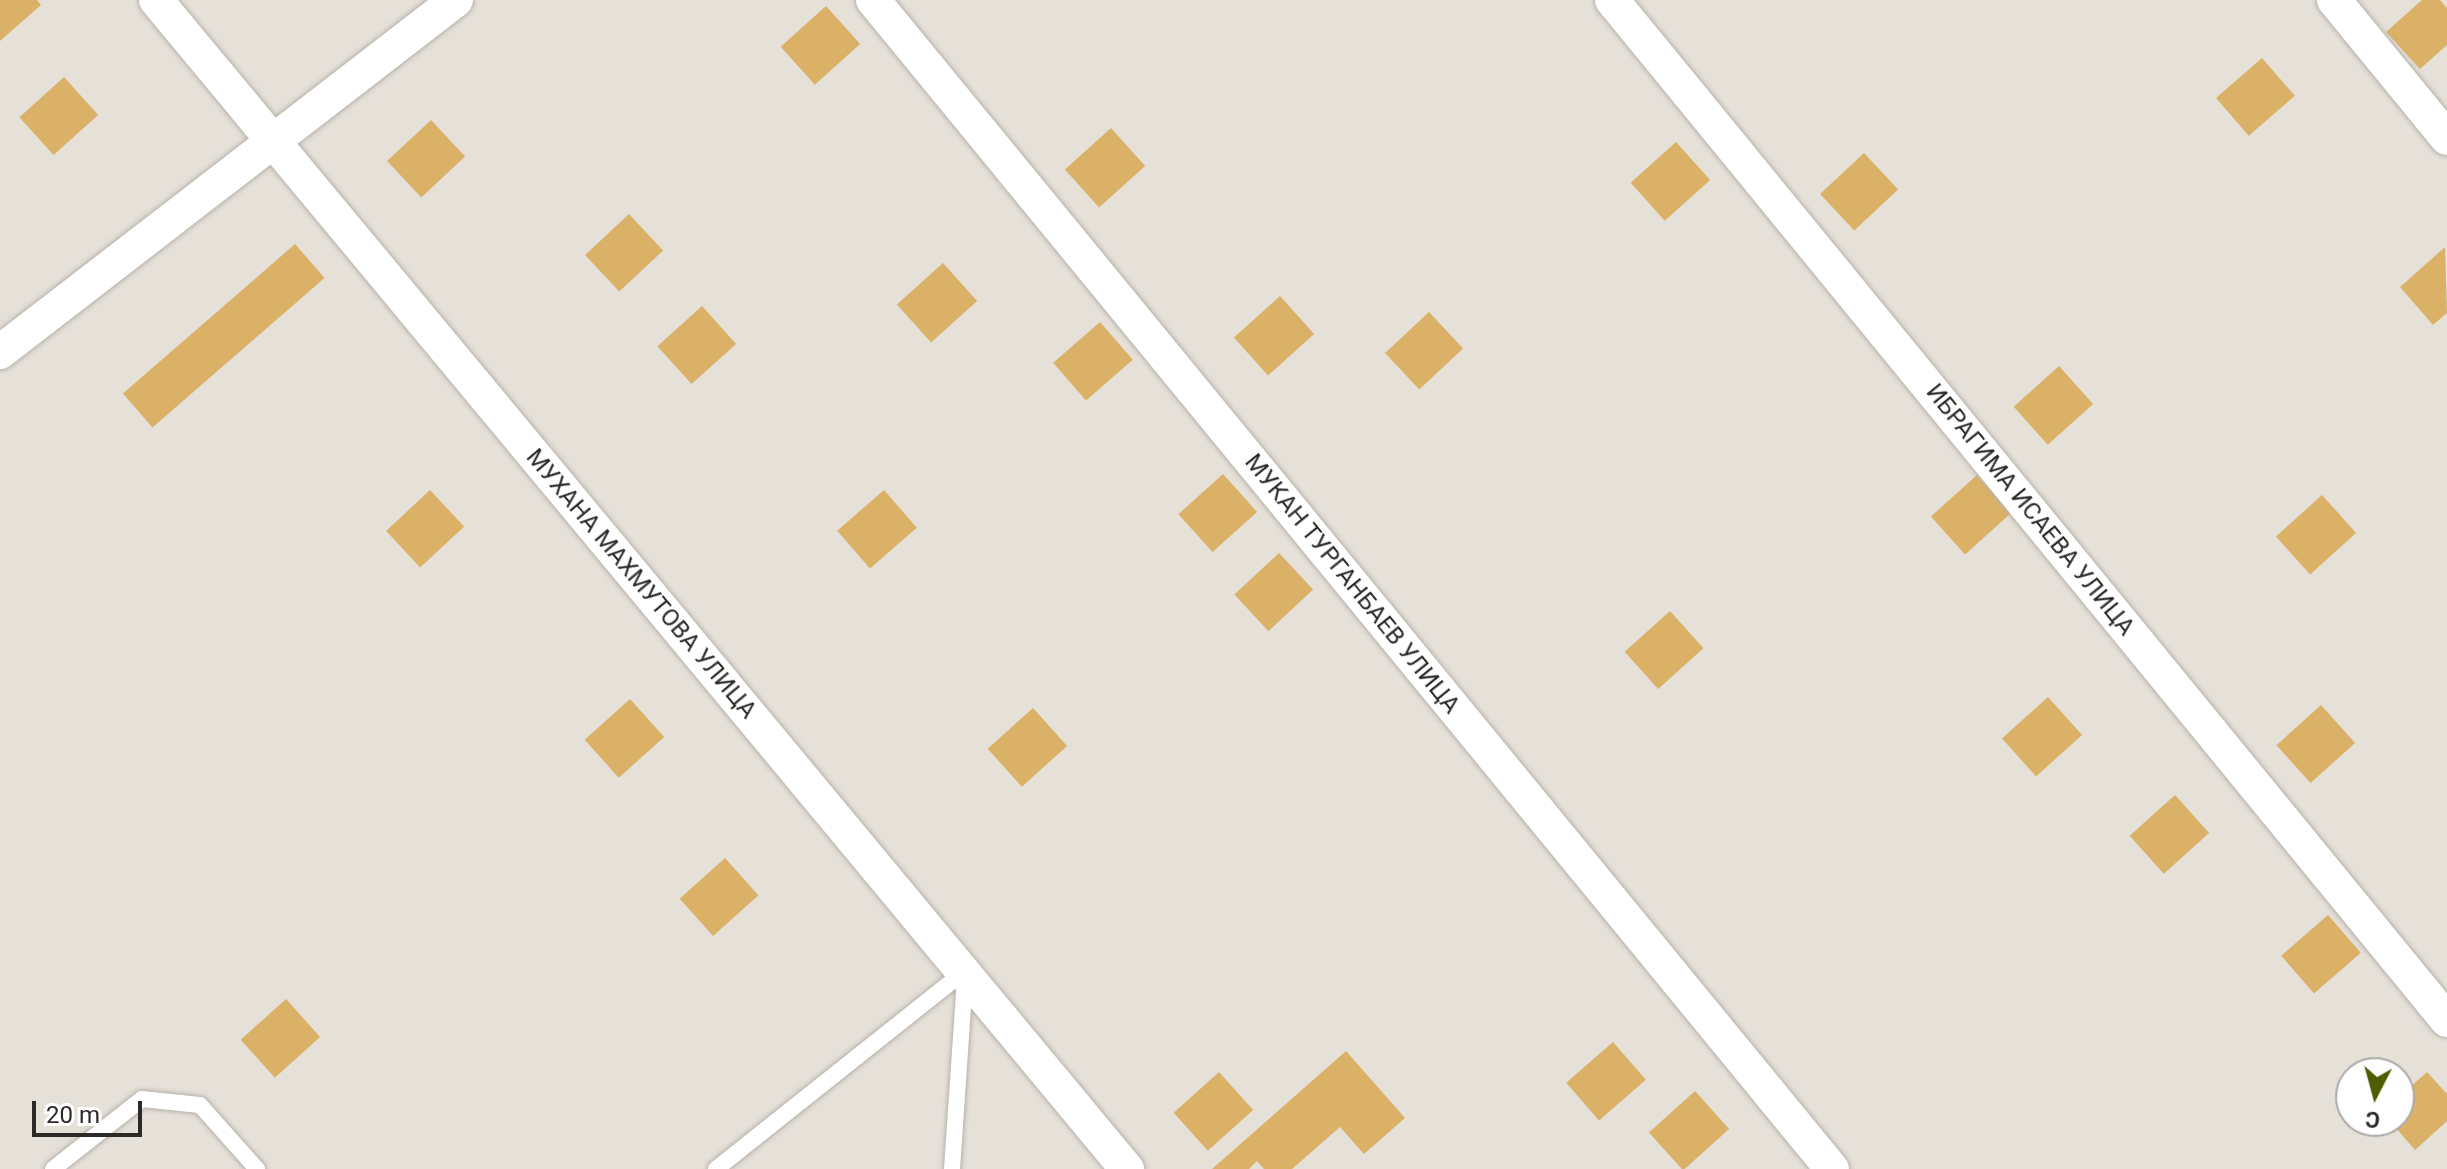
<!DOCTYPE html>
<meta charset="utf-8">
<style>
body{margin:0}
#map{position:relative;width:2447px;height:1169px;overflow:hidden;background:#e5e0d8;font-family:Roboto,sans-serif}
div>[style]{position:absolute}
[style*='--x']{left:calc(var(--x)*1px);top:calc(var(--y)*1px);width:calc(var(--w)*1px);rotate:calc(var(--a)*1deg)}
.building>*{inset:0;background:#dbb167;transform-origin:0 0}
.roads{filter:drop-shadow(0 0 2px #b6b2aa) drop-shadow(0 0 2px #b6b2aa)}
.service>*{height:16px;margin:-8px;padding:0 8px;transform-origin:8px;border-radius:8px;background:#fff}
.minor>*{height:34px;margin:-17px;padding:0 17px;transform-origin:17px;border-radius:17px;background:#fff}
span{translate:-50% -50%;white-space:nowrap;text-align:center;line-height:1.15;-webkit-text-stroke:8px #fff;paint-order:stroke}
.street-label{font-size:24px;color:#2c2a27}
.north{position:absolute;left:2335px;top:1057px;width:80px;height:80px;box-sizing:border-box;background:#fff;border:2px solid #abaaa9;border-radius:50%;rotate:186deg;font-size:22px;font-weight:700;line-height:32px;text-align:center;color:#2c2a27}
.north::after{content:'';display:block;margin:auto;width:28px;height:36px;background:#4e5d00;clip-path:polygon(50% 0,100% 100%,50% 72%,0 100%)}
.scale{position:absolute;left:32px;top:1101px;width:110px;height:36px;box-sizing:border-box;border:4px solid #2c2a27;border-top:0;padding-left:10px;font-size:24px;line-height:28px;white-space:nowrap;color:#2c2a27;-webkit-text-stroke:6px #fff;paint-order:stroke}
</style>
<div id="map">
<div class="building">
<div style="clip-path:polygon(0 0,37px 0,41px 5px,0 41px)"></div>
<div style="clip-path:polygon(2422px 0,2440px 0,2447px 8px,2447px 45px,2420px 69px,2386px 32px)"></div>
<div style="left:826px;top:6px;width:51px;height:61px;rotate:48deg"></div>
<div style="left:2262px;top:58px;width:50px;height:61px;rotate:49deg"></div>
<div style="left:64px;top:77px;width:51px;height:60px;rotate:48deg"></div>
<div style="left:431px;top:120px;width:50px;height:60px;rotate:47deg"></div>
<div style="left:1111px;top:128px;width:51px;height:62px;rotate:48deg"></div>
<div style="left:1676px;top:142px;width:51px;height:61px;rotate:48deg"></div>
<div style="left:1864px;top:153px;width:50px;height:60px;rotate:47deg"></div>
<div style="left:629px;top:214px;width:50px;height:60px;rotate:47deg"></div>
<div style="left:295px;top:244px;width:45px;height:228px;rotate:49deg"></div>
<div style="clip-path:polygon(2445px 247px,2447px 313px,2433px 325px,2400px 287px)"></div>
<div style="left:943px;top:263px;width:51px;height:62px;rotate:48deg"></div>
<div style="left:1280px;top:296px;width:51px;height:62px;rotate:48deg"></div>
<div style="left:702px;top:306px;width:51px;height:60px;rotate:48deg"></div>
<div style="left:1429px;top:312px;width:50px;height:60px;rotate:47deg"></div>
<div style="left:1100px;top:322px;width:50px;height:62px;rotate:49deg"></div>
<div style="left:2059px;top:366px;width:51px;height:61px;rotate:48deg"></div>
<div style="left:1223px;top:474px;width:51px;height:60px;rotate:48deg"></div>
<div style="left:1977px;top:475px;width:51px;height:62px;rotate:48deg"></div>
<div style="left:430px;top:490px;width:50px;height:60px;rotate:47deg"></div>
<div style="left:884px;top:490px;width:50px;height:62px;rotate:49deg"></div>
<div style="left:2322px;top:495px;width:51px;height:62px;rotate:48deg"></div>
<div style="left:1279px;top:553px;width:50px;height:61px;rotate:47deg"></div>
<div style="left:1670px;top:611px;width:50px;height:61px;rotate:48deg"></div>
<div style="left:2048px;top:697px;width:51px;height:62px;rotate:48deg"></div>
<div style="left:630px;top:699px;width:51px;height:61px;rotate:48deg"></div>
<div style="left:2321px;top:705px;width:51px;height:60px;rotate:48deg"></div>
<div style="left:1033px;top:708px;width:51px;height:61px;rotate:48deg"></div>
<div style="left:2175px;top:795px;width:51px;height:61px;rotate:48deg"></div>
<div style="left:725px;top:858px;width:50px;height:61px;rotate:48deg"></div>
<div style="left:2328px;top:915px;width:50px;height:62px;rotate:49deg"></div>
<div style="left:286px;top:999px;width:51px;height:61px;rotate:48deg"></div>
<div style="left:1613px;top:1042px;width:50px;height:62px;rotate:49deg"></div>
<div style="clip-path:polygon(1346px 1051px,1405px 1118px,1364px 1154px,1340px 1127px,1292px 1169px,1264px 1169px,1257px 1161px,1249px 1169px,1212px 1169px)"></div>
<div style="left:1219px;top:1072px;width:51px;height:61px;rotate:48deg"></div>
<div style="clip-path:polygon(2427px 1072px,2447px 1094px,2447px 1121px,2415px 1150px,2390px 1121px,2399px 1121px,2399px 1097px)"></div>
<div style="left:1695px;top:1091px;width:51px;height:62px;rotate:48deg"></div>
</div>
<div class="roads">
<div class="service">
<div style="--x:53;--y:1169;--w:113;--a:-38.2"></div>
<div style="--x:142;--y:1099;--w:58;--a:5.9"></div>
<div style="--x:200;--y:1105;--w:86;--a:48.3"></div>
<div style="--x:716;--y:1169;--w:318;--a:-38.5"></div>
<div style="--x:952;--y:1169;--w:193;--a:-86.1"></div>
</div>
<div class="minor">
<div style="--x:156;--y:0;--w:1520;--a:50.29"></div>
<div style="--x:873;--y:0;--w:1512;--a:50.64"></div>
<div style="--x:1612;--y:0;--w:1318;--a:50.7"></div>
<div style="--x:2334;--y:0;--w:178;--a:50.7"></div>
<div style="--x:0;--y:352;--w:576;--a:-37.67"></div>
</div>
</div>
<div class="street-label">
<span style="left:2030px;top:510px;rotate:51deg">ИБРАГИМА ИСАЕВА УЛИЦА</span>
<span style="left:641px;top:584px;rotate:50deg">МУХАНА МАХМУТОВА УЛИЦА</span>
<span style="left:1352px;top:584px;rotate:51deg">МУКАН ТУРГАНБАЕВ УЛИЦА</span>
</div>
<div class="north">С</div>
<div class="scale">20 m</div>
</div>
